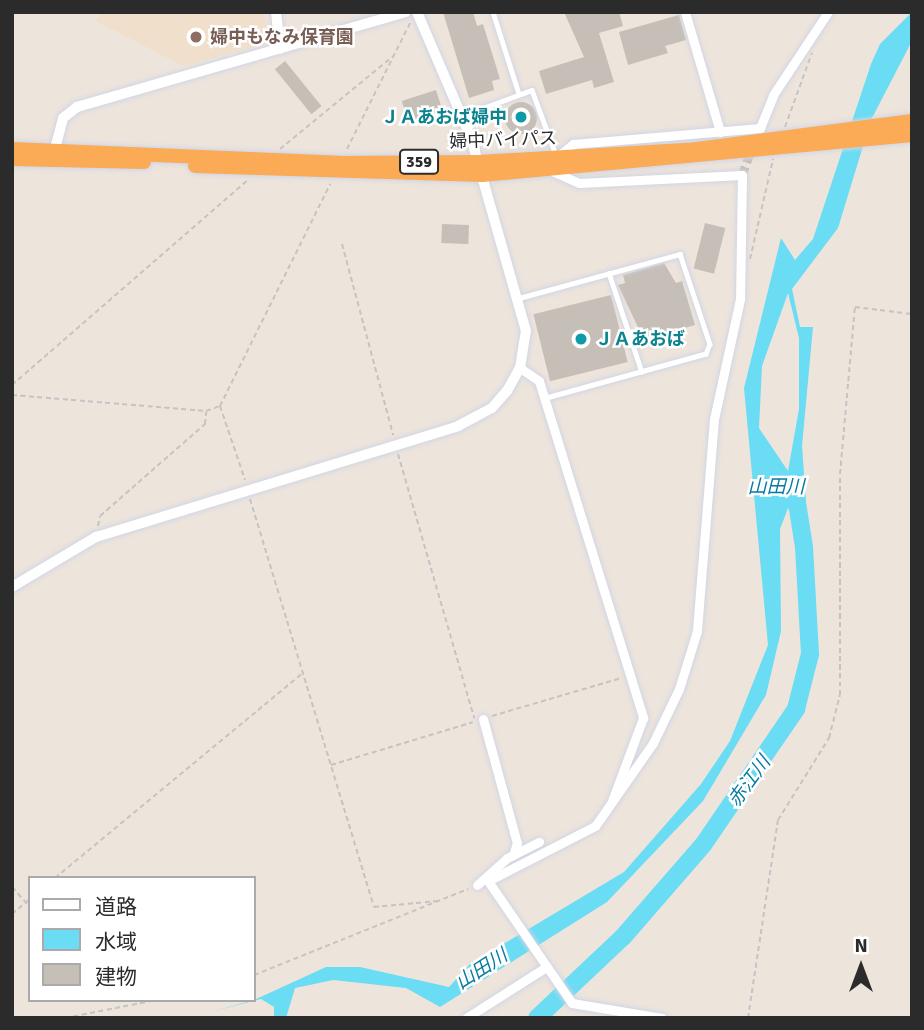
<!DOCTYPE html>
<meta charset="utf-8">
<style>
body{margin:0}
#map{position:relative;width:924px;height:1030px;overflow:hidden;background:#ede4dc;font-family:Signika,"Noto Sans JP",sans-serif}
div>[style]{position:absolute}
[style*='--x']{left:calc(var(--x)*1px);top:calc(var(--y)*1px);width:calc(var(--w)*1px);rotate:calc(var(--a)*1deg)}
.education>*{inset:0;background:#f0e0cb}
.water>*{inset:0;background:#6adcf4}
.river>*{height:18px;margin:-9px;padding:0 9px;transform-origin:9px;border-radius:9px;background:#6adcf4}
.building>*{inset:0;background:#c6bfb8;transform-origin:0 0}
.round{border-radius:50%}
.minor-tunnel>*{height:9px;margin-top:-4.5px;transform-origin:0;background:repeating-linear-gradient(90deg,#c6bfb9 0 9px,transparent 0 13.5px)}
.path>*{height:2px;margin-top:-1px;transform-origin:0;background:repeating-linear-gradient(90deg,#c4c4c4 0 5px,transparent 0 8.5px)}
.roads{filter:drop-shadow(0 0 2px #d1d6e4) drop-shadow(0 0 2px #d1d6e4)}
.service>*{height:4.5px;margin:-2.25px;padding:0 2.25px;transform-origin:2.25px;border-radius:2.25px;background:#fff}
.minor>*{height:9px;margin:-4.5px;padding:0 4.5px;transform-origin:4.5px;border-radius:4.5px;background:#fff}
.tertiary>*{height:10px;margin:-5px;padding:0 5px;transform-origin:5px;border-radius:5px;background:#fff}
.trunk>*{height:14px;margin:-7px;padding:0 7px;transform-origin:7px;border-radius:7px;background:#fbaa56}
.dots>*{width:19px;height:19px;translate:-50% -50%;box-sizing:border-box;border:4px solid #fff;border-radius:50%}
span{translate:-50% -50%;white-space:nowrap;text-align:center;line-height:1.15;-webkit-text-stroke:5px #fff;paint-order:stroke}
.shield-label span{padding:2px 5px;background:#fff;border:2px solid;border-radius:5px;-webkit-text-stroke-width:0}
.shield-label{font-size:16px;color:#2b2b2b;font-weight:700}
.education-label{font-size:18px;color:#785e54;font-weight:700}
.left{translate:0 -50%;text-align:left}
.culture-label{font-size:18px;color:#0d838f;font-weight:700}
.right{translate:-100% -50%;text-align:right}
.street-label{font-size:18px;color:#2b2b2b}
.water-label{font-size:19px;color:#077ba2;font-style:italic}
.frame{position:absolute;inset:0;border:14px solid #2b2b2b;pointer-events:none}
.legend{position:absolute;left:28px;top:876px;width:228px;height:126px;box-sizing:border-box;background:#fff;border:2px solid #aaa;margin:0;padding:9px 12px;list-style:none;font-size:21px;color:#2b2b2b}
.legend li{display:flex;align-items:center;gap:14px;height:35px}
.legend b{width:35px;border:2px solid #aaa}
.north{position:absolute;left:826px;top:932px;width:70px;height:70px;-webkit-text-stroke:5px #fff;paint-order:stroke;rotate:0deg;font-size:19px;font-weight:700;line-height:28px;text-align:center;color:#2b2b2b}
.north::after{content:'';display:block;margin:auto;width:24px;height:32px;background:#2b2b2b;clip-path:polygon(50% 0,100% 100%,50% 72%,0 100%)}
</style>
<div id="map">
<div class="education">
<div style="clip-path:polygon(100px 12px,265px 12px,266px 43px,183px 66px,96px 21px)"></div>
</div>
<div class="water">
<div style="clip-path:polygon(evenodd,912px 12px,912px 41px,871px 120px,838px 228px,792px 289px,800px 327px,813px 327px,802px 446px,806px 502px,790px 503px,780px 529px,781px 631px,766px 695px,703px 801px,607px 902px,440px 1007px,406px 988px,333px 980px,295px 988px,286px 1018px,274px 1018px,274px 1007px,261px 999px,211px 1012px,254px 1000px,326px 967px,360px 967px,449px 987px,470px 964px,624px 872px,701px 784px,730px 741px,768px 645px,744px 388px,781px 238px,795px 260px,813px 239px,871px 64px,880px 44px,912px 12px,788px 293px,799px 338px,799px 409px,788px 471px,759px 428px,762px 366px,788px 293px)"></div>
</div>
<div class="river">
<div style="--x:537;--y:1018;--w:118;--a:-43.3"></div>
<div style="--x:623;--y:937;--w:122;--a:-49"></div>
<div style="--x:703;--y:845;--w:165;--a:-55.6"></div>
<div style="--x:796;--y:709;--w:57;--a:-75.7"></div>
<div style="--x:810;--y:654;--w:107;--a:-93.2"></div>
<div style="--x:804;--y:547;--w:45;--a:-99"></div>
<div style="--x:797;--y:503;--w:22;--a:-153"></div>
</div>
<div class="building">
<div style="clip-path:polygon(443px 12px,473px 12px,477px 26px,483px 24px,500px 79px,492px 81px,494px 90px,469px 98px)"></div>
<div style="clip-path:polygon(564px 12px,619px 12px,623px 26px,599px 33px,614px 82px,594px 88px,592px 80px,546px 94px,539px 71px,584px 57px)"></div>
<div style="clip-path:polygon(679px 15px,686px 40px,665px 46px,668px 53px,628px 65px,619px 32px)"></div>
<div style="left:285px;top:61px;width:58px;height:13px;rotate:51deg"></div>
<div style="left:436px;top:90px;width:22px;height:36px;rotate:72deg"></div>
<div class="round" style="left:505px;top:102px;width:32px;height:32px"></div>
<div style="left:705px;top:223px;width:21px;height:47px;rotate:14deg"></div>
<div style="left:442px;top:224px;width:27px;height:19px;rotate:2deg"></div>
<div style="clip-path:polygon(664px 263px,676px 283px,682px 281px,695px 325px,644px 340px,618px 285px,625px 283px,623px 275px)"></div>
<div style="left:611px;top:295px;width:69px;height:80px;rotate:76deg"></div>
</div>
<div class="minor-tunnel">
<div style="--x:742;--y:175;--w:30;--a:-70"></div>
</div>
<div class="path">
<div style="--x:785;--y:127;--w:79;--a:-70"></div>
<div style="--x:280;--y:149;--w:145;--a:-39.4"></div>
<div style="--x:347;--y:149;--w:141;--a:-63.4"></div>
<div style="--x:342;--y:244;--w:198;--a:75"></div>
<div style="--x:750;--y:259;--w:103;--a:-77"></div>
<div style="--x:12;--y:385;--w:314;--a:-41"></div>
<div style="--x:12;--y:395;--w:195;--a:4.7"></div>
<div style="--x:206;--y:411;--w:15;--a:-20"></div>
<div style="--x:220;--y:406;--w:248;--a:-63.6"></div>
<div style="--x:220;--y:406;--w:78;--a:71.3"></div>
<div style="--x:398;--y:454;--w:275;--a:73.9"></div>
<div style="--x:250;--y:499;--w:426;--a:73.1"></div>
<div style="--x:374;--y:907;--w:64;--a:-5.4"></div>
<div style="--x:98;--y:526;--w:10;--a:-79"></div>
<div style="--x:100;--y:516;--w:140;--a:-41.2"></div>
<div style="--x:205;--y:424;--w:12;--a:-85"></div>
<div style="--x:492;--y:716;--w:134;--a:-16.4"></div>
<div style="--x:331;--y:765;--w:148;--a:-16.8"></div>
<div style="--x:55;--y:878;--w:320;--a:-39.6"></div>
<div style="--x:12;--y:887;--w:27;--a:48"></div>
<div style="--x:12;--y:914;--w:23;--a:-40"></div>
<div style="--x:254;--y:975;--w:231;--a:-21.9"></div>
<div style="--x:65;--y:1018;--w:93;--a:-11.2"></div>
<div style="--x:748;--y:1018;--w:200;--a:-81.4"></div>
<div style="--x:778;--y:820;--w:97;--a:-58.1"></div>
<div style="--x:829;--y:738;--w:44;--a:-75.7"></div>
<div style="--x:840;--y:695;--w:221;--a:-90"></div>
<div style="--x:840;--y:474;--w:168;--a:-84.9"></div>
<div style="--x:855;--y:307;--w:57;--a:7"></div>
</div>
<div class="roads">
<div class="service">
<div style="--x:493;--y:12;--w:86;--a:72.4"></div>
<div style="--x:464;--y:115;--w:72;--a:-20.2"></div>
<div style="--x:532;--y:90;--w:69;--a:69.7"></div>
<div style="--x:609;--y:273;--w:104;--a:71.6"></div>
<div style="--x:519;--y:298;--w:167;--a:-15.3"></div>
<div style="--x:680;--y:254;--w:95;--a:71.6"></div>
<div style="--x:710;--y:344;--w:11;--a:112"></div>
<div style="--x:706;--y:354;--w:166;--a:164.6"></div>
</div>
<div class="minor">
<div style="--x:685;--y:12;--w:125;--a:73.7"></div>
<div style="--x:557;--y:157;--w:21;--a:-39"></div>
<div style="--x:573;--y:144;--w:188;--a:-4.9"></div>
<div style="--x:760;--y:128;--w:35;--a:-68"></div>
<div style="--x:773;--y:95;--w:100;--a:-56.5"></div>
<div style="--x:554;--y:172;--w:27;--a:24"></div>
<div style="--x:579;--y:183;--w:163;--a:-2.8"></div>
<div style="--x:742;--y:175;--w:124;--a:90.9"></div>
<div style="--x:740;--y:299;--w:123;--a:102.2"></div>
<div style="--x:714;--y:419;--w:213;--a:94.6"></div>
<div style="--x:697;--y:631;--w:61;--a:107.2"></div>
<div style="--x:679;--y:689;--w:60;--a:115.7"></div>
<div style="--x:653;--y:743;--w:101;--a:124.9"></div>
<div style="--x:595;--y:826;--w:120;--a:152.8"></div>
<div style="--x:488;--y:881;--w:148;--a:55.5"></div>
<div style="--x:572;--y:1003;--w:91;--a:9.5"></div>
<div style="--x:520;--y:368;--w:23;--a:34"></div>
<div style="--x:539;--y:381;--w:353;--a:72.8"></div>
<div style="--x:643;--y:718;--w:89;--a:110.5"></div>
<div style="--x:483;--y:719;--w:129;--a:74.7"></div>
<div style="--x:517;--y:843;--w:13;--a:108"></div>
<div style="--x:477;--y:885;--w:40;--a:-42"></div>
<div style="--x:507;--y:858;--w:36;--a:-27"></div>
<div style="--x:466;--y:1018;--w:91;--a:-32.5"></div>
</div>
<div class="tertiary">
<div style="--x:276;--y:12;--w:37;--a:84"></div>
<div style="--x:53;--y:156;--w:39;--a:-75"></div>
<div style="--x:63;--y:118;--w:18;--a:-38"></div>
<div style="--x:77;--y:107;--w:342;--a:-16.1"></div>
<div style="--x:12;--y:587;--w:98;--a:-30.8"></div>
<div style="--x:96;--y:537;--w:379;--a:-17"></div>
<div style="--x:458;--y:426;--w:38;--a:-28"></div>
<div style="--x:492;--y:408;--w:23;--a:-49"></div>
<div style="--x:507;--y:391;--w:26;--a:-61"></div>
<div style="--x:520;--y:368;--w:37;--a:-81"></div>
<div style="--x:526;--y:331;--w:201;--a:-105.9"></div>
<div style="--x:471;--y:138;--w:137;--a:-113.2"></div>
</div>
<div class="trunk">
<div style="--x:12;--y:149;--w:328;--a:2.4"></div>
<div style="--x:340;--y:163;--w:138;--a:-0.4"></div>
<div style="--x:478;--y:162;--w:211;--a:-3.3"></div>
<div style="--x:689;--y:150;--w:225;--a:-7.4"></div>
<div style="--x:12;--y:159;--w:132;--a:1.3"></div>
<div style="--x:195;--y:166;--w:287;--a:1.8"></div>
<div style="--x:482;--y:175;--w:432;--a:-5.3"></div>
</div>
</div>
<div class="dots">
<div style="left:196px;top:37px;background:#8d6e63"></div>
<div style="left:521px;top:117px;background:#0f9aa8"></div>
<div style="left:581px;top:339px;background:#0f9aa8"></div>
</div>
<div class="shield-label">
<span style="left:419px;top:162px">359</span>
</div>
<div class="education-label">
<span class="left" style="left:210px;top:37px">婦中もなみ保育園</span>
</div>
<div class="culture-label">
<span class="right" style="left:507px;top:117px">ＪＡあおば婦中</span>
<span class="left" style="left:595px;top:339px">ＪＡあおば</span>
</div>
<div class="street-label">
<span style="left:503px;top:140px;rotate:-2deg">婦中バイパス</span>
</div>
<div class="water-label">
<span style="left:776px;top:488px">山田川</span>
<span style="left:750px;top:782px;rotate:-54deg">赤江川</span>
<span style="left:482px;top:970px;rotate:-33deg">山田川</span>
</div>
<div class="frame"></div>
<ul class="legend">
<li><b style="height:9px;background:#fff"></b>道路</li>
<li><b style="height:19px;background:#6adcf4"></b>水域</li>
<li><b style="height:19px;background:#c6bfb8"></b>建物</li>
</ul>
<div class="north">N</div>
</div>
